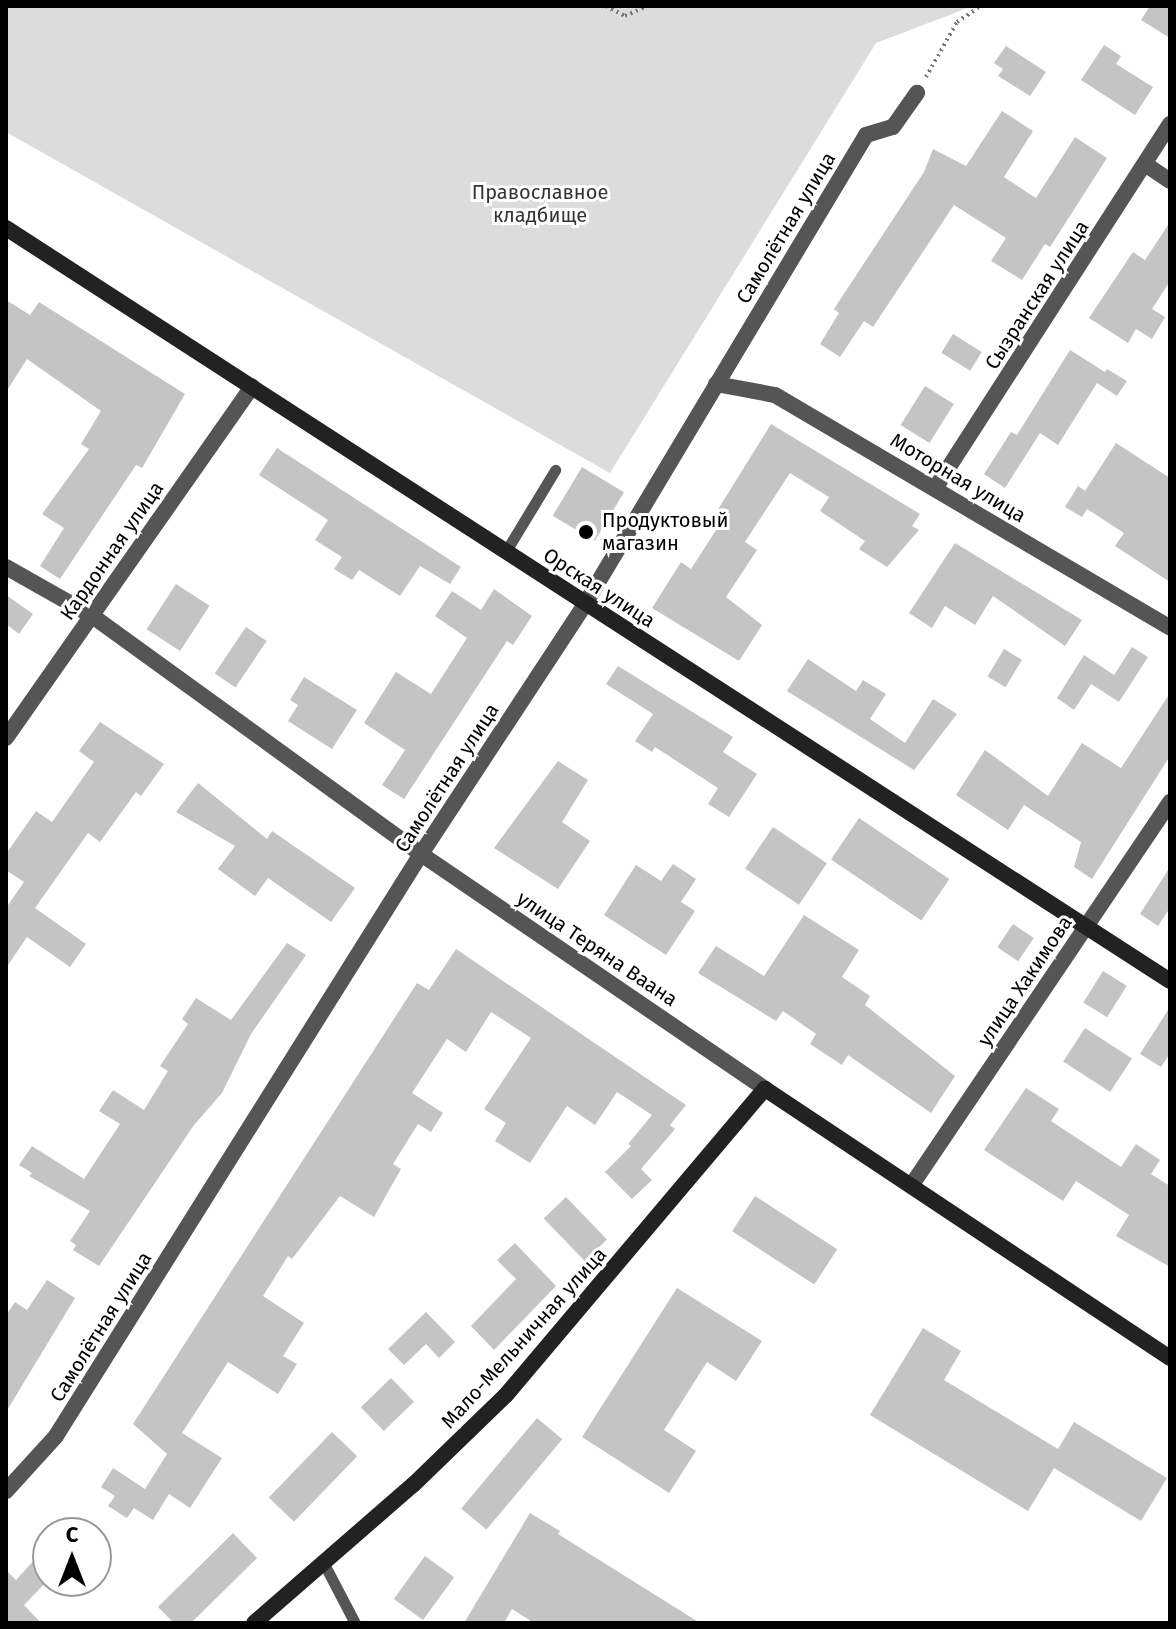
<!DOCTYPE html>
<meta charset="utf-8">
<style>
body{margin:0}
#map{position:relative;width:1176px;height:1629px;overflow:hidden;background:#fff;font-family:"Fira Sans",sans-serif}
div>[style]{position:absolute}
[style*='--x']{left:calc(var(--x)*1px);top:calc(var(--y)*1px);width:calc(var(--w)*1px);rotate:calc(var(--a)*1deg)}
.green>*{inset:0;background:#dcdcdc}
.building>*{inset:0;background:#c4c4c4;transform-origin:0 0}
.path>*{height:4px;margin-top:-2px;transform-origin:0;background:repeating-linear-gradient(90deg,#777 0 2px,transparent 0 6px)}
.lane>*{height:11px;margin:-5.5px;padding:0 5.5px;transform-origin:5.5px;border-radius:5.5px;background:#555}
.street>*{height:16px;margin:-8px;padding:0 8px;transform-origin:8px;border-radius:8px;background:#555}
.secondary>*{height:16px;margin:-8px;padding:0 8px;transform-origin:8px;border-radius:8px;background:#222}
.dots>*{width:22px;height:22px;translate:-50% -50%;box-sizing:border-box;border:4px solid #fff;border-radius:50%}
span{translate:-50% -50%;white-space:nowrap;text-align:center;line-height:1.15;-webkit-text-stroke:6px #fff;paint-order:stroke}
.park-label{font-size:20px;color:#333}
.street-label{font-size:20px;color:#000}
.poi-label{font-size:20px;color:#000}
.left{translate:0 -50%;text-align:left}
.frame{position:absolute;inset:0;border:8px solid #000;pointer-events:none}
.north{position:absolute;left:32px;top:1517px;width:80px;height:80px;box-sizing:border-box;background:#fff;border:2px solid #999;border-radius:50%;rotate:0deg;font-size:22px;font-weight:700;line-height:32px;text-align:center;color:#000}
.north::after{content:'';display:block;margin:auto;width:28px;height:36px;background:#000;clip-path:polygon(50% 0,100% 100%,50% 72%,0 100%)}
</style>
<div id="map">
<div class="green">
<div style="clip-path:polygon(6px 6px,973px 6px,876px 43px,610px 473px,6px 132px)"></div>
</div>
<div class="building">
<div style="clip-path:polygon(1150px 6px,1170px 6px,1170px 38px,1141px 20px)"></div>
<div style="clip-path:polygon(1104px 45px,1121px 56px,1116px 64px,1153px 87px,1135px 115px,1081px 80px)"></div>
<div style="clip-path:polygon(1006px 46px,1046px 72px,1030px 96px,998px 76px,1003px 69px,994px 63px)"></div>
<div style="clip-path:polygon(1002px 111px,1033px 131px,1004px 177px,1036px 198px,1075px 137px,1107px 158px,1050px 247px,1045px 244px,1022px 280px,991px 261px,1006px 238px,954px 205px,873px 327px,864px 321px,840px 357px,820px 344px,839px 313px,834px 309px,924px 172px,933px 149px,966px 166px)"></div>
<div style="clip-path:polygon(1170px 222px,1170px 281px,1152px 309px,1165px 317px,1152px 339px,1136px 329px,1128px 343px,1089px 318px,1133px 252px,1145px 260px)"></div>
<div style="clip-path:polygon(6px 300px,30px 315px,39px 302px,185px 394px,142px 468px,136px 465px,60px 579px,40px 566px,64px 528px,42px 514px,89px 449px,81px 444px,101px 411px,27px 359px,6px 392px)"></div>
<div style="left:953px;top:334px;width:34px;height:22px;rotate:32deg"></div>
<div style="clip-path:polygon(1070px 350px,1105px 372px,1101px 378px,1107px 369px,1127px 381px,1117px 396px,1097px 383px,1058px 445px,1040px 433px,1005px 488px,984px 474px,1011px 432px,1017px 435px)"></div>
<div style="left:925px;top:386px;width:34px;height:46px;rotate:32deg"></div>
<div style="clip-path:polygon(771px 424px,920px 514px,912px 526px,919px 530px,887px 567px,859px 549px,865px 541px,820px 511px,829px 497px,790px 473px,745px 542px,757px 550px,726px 597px,762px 625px,739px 661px,652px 608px,681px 562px,691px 569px,725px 516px,717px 511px)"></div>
<div style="clip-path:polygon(1116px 443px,1170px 478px,1170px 582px,1115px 546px,1124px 533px,1087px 509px,1082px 517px,1065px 507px,1078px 486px,1085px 491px)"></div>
<div style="clip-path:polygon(277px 448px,461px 567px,450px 584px,420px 566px,400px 596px,359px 570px,352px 580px,334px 569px,342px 557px,315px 540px,328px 520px,259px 475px)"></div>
<div style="left:582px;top:467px;width:49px;height:57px;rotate:31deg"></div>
<div style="clip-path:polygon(955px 543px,1082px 620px,1065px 646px,993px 596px,975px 625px,945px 606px,932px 628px,909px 613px)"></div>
<div style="left:176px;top:584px;width:40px;height:54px;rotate:33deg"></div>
<div style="clip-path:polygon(494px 589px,532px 616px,513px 645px,507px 641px,404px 799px,382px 785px,405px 750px,364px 723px,396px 672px,431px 694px,467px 638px,435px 616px,452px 591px,481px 610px)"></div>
<div style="clip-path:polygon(6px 595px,33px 614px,19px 634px,6px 624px)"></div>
<div style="left:246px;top:627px;width:25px;height:56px;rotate:34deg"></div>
<div style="clip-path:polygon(1132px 647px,1148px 657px,1119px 702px,1091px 684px,1074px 710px,1057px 698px,1084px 655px,1114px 675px)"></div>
<div style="left:1004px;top:649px;width:21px;height:32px;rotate:31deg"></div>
<div style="clip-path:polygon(808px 659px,856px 691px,863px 680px,886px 694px,870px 719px,905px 743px,933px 699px,957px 714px,914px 770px,787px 691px)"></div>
<div style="clip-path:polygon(618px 666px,733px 737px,723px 752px,757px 774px,729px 817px,708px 804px,718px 788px,655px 747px,652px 752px,635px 741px,653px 714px,606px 684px)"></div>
<div style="clip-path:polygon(304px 677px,357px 710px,332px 749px,288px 721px,298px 705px,290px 700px)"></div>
<div style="clip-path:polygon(1170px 693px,1170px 756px,1092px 879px,1074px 867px,1081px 842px,1024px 805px,1008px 830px,956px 795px,985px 750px,1048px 796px,1082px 743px,1121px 768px)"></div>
<div style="clip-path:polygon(100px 722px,164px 764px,141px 796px,136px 792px,100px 842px,88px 833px,35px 908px,86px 944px,70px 967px,27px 937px,6px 968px,6px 908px,24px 882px,6px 870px,6px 854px,36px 811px,52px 822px,94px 762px,79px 751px)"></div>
<div style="clip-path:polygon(558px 761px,588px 780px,562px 822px,590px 841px,558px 889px,494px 848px)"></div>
<div style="clip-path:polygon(198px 783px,267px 839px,272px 831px,355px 888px,331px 922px,268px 878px,255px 896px,218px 869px,235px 846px,176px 812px)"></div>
<div style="left:859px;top:818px;width:109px;height:50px;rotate:34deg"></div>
<div style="left:773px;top:827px;width:65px;height:50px;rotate:34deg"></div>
<div style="clip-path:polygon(673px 864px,696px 879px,681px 902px,695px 911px,666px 955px,604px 915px,636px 865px,661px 881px)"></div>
<div style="clip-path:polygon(1170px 867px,1170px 908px,1158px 926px,1140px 914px)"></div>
<div style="clip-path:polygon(804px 915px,859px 950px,842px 977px,870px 996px,865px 1005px,955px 1076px,931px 1113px,848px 1055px,842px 1065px,810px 1044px,816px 1034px,783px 1011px,776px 1021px,698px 973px,716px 946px,764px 976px)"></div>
<div style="left:1013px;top:924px;width:25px;height:28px;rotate:34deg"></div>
<div style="clip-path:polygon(287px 943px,306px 955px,251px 1034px,222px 1093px,194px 1125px,99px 1266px,73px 1250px,76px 1245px,70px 1241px,90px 1211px,29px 1176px,32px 1173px,19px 1165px,32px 1146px,84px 1179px,120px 1124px,99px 1111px,113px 1090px,144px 1110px,168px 1071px,160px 1066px,188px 1024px,182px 1019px,196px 998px,231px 1020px)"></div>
<div style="clip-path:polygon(456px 949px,686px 1105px,670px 1125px,675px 1129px,641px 1169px,652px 1180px,632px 1199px,605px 1172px,631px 1146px,628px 1144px,652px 1115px,617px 1092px,595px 1125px,567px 1106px,530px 1163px,495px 1141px,506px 1123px,484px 1109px,531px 1038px,491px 1012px,466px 1052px,447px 1039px,412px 1093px,443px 1113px,431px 1132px,418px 1124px,393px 1164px,401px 1169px,374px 1217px,340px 1196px,292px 1259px,288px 1256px,263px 1296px,304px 1323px,283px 1356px,297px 1364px,278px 1394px,228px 1362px,182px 1433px,222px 1458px,190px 1508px,169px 1494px,153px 1520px,134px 1508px,127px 1518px,108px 1506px,115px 1496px,101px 1487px,113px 1468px,145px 1489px,167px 1454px,133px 1424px,417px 983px,429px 990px)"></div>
<div style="left:1103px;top:971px;width:28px;height:37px;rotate:32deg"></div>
<div style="clip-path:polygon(1170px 1007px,1170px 1053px,1161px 1067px,1140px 1054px)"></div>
<div style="left:1085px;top:1028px;width:56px;height:40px;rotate:33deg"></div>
<div style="clip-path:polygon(1026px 1088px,1059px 1109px,1051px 1121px,1121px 1167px,1136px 1144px,1160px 1160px,1151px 1174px,1170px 1186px,1170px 1267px,1116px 1236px,1129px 1215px,1076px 1181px,1063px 1201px,984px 1150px)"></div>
<div style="left:755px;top:1196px;width:98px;height:42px;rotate:33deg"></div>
<div style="left:566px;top:1197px;width:59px;height:31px;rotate:46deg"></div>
<div style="clip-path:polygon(515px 1243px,556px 1286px,494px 1350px,471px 1326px,516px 1279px,497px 1260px)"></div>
<div style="clip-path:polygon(47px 1280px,75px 1298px,6px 1412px,6px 1315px,15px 1302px,27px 1310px)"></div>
<div style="clip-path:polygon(677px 1288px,762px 1341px,736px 1381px,707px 1362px,664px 1430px,696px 1451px,669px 1493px,582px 1437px)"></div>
<div style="clip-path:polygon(426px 1312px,455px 1342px,439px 1358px,426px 1344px,404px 1365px,388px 1349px)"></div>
<div style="clip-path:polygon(923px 1328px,961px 1351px,944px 1380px,1058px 1449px,1074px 1422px,1167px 1478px,1141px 1521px,1054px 1468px,1028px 1511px,870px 1415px)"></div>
<div style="left:391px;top:1378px;width:33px;height:42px;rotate:46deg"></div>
<div style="left:537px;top:1418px;width:33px;height:118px;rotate:40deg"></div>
<div style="left:332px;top:1432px;width:35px;height:91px;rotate:44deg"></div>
<div style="clip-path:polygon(530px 1513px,560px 1531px,558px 1534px,700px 1623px,534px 1623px,512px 1609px,504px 1623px,464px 1623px)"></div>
<div style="clip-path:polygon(233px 1533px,257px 1558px,191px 1623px,174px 1623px,158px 1607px)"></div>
<div style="clip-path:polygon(48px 1545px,48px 1580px,24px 1605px,41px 1623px,6px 1623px,6px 1570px,16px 1580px)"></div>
<div style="left:425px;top:1556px;width:36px;height:53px;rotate:36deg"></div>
</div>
<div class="path">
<div style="--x:606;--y:6;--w:21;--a:28"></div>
<div style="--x:625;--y:16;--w:24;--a:-24"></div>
<div style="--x:926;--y:77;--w:63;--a:-60.6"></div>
<div style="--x:957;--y:22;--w:29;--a:-34"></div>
</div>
<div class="lane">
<div style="--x:506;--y:551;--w:95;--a:-58.8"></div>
<div style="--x:322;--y:1560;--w:71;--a:62.4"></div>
</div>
<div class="street">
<div style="--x:1145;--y:164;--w:30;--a:34"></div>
<div style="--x:716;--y:384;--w:60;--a:10.6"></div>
<div style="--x:775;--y:395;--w:459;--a:30.5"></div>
<div style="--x:936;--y:487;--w:432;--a:-57.2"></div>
<div style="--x:6;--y:567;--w:98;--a:29.5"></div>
<div style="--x:91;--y:615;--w:407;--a:35.9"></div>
<div style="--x:421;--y:854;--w:417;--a:34.3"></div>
<div style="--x:6;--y:738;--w:429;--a:-55"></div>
<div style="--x:913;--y:1183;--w:460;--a:-56"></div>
<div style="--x:6;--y:1491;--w:74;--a:-47.7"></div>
<div style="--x:56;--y:1436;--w:687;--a:-57.91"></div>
<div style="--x:421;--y:854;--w:299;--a:-56.7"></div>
<div style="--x:585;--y:604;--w:547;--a:-59.07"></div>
<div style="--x:866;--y:135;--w:28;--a:-17"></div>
<div style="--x:893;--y:127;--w:42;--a:-54.8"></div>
</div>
<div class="secondary">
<div style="--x:6;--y:228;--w:1386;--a:32.9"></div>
<div style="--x:254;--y:1623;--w:211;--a:-41"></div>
<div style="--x:413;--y:1485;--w:129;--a:-44.1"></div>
<div style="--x:506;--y:1395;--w:401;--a:-49.8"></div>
<div style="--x:765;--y:1089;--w:486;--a:33.6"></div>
</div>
<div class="dots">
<div style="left:586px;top:532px;background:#000"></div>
</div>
<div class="park-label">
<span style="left:540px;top:204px">Православное<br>кладбище</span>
</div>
<div class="street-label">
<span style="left:786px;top:228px;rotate:-59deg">Самолётная улица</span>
<span style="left:1037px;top:295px;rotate:-57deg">Сызранская улица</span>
<span style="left:958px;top:478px;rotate:31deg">Моторная улица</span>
<span style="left:112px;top:551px;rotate:-55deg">Кардонная улица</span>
<span style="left:599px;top:588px;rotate:33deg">Орская улица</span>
<span style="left:447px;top:778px;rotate:-57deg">Самолётная улица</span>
<span style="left:597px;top:949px;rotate:34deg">улица Теряна Ваана</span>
<span style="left:1025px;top:981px;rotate:-56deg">улица Хакимова</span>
<span style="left:101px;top:1327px;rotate:-58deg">Самолётная улица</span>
<span style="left:524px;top:1338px;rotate:-48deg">Мало-Мельничная улица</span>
</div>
<div class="poi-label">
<span class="left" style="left:602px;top:532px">Продуктовый<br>магазин</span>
</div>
<div class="frame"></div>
<div class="north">С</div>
</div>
